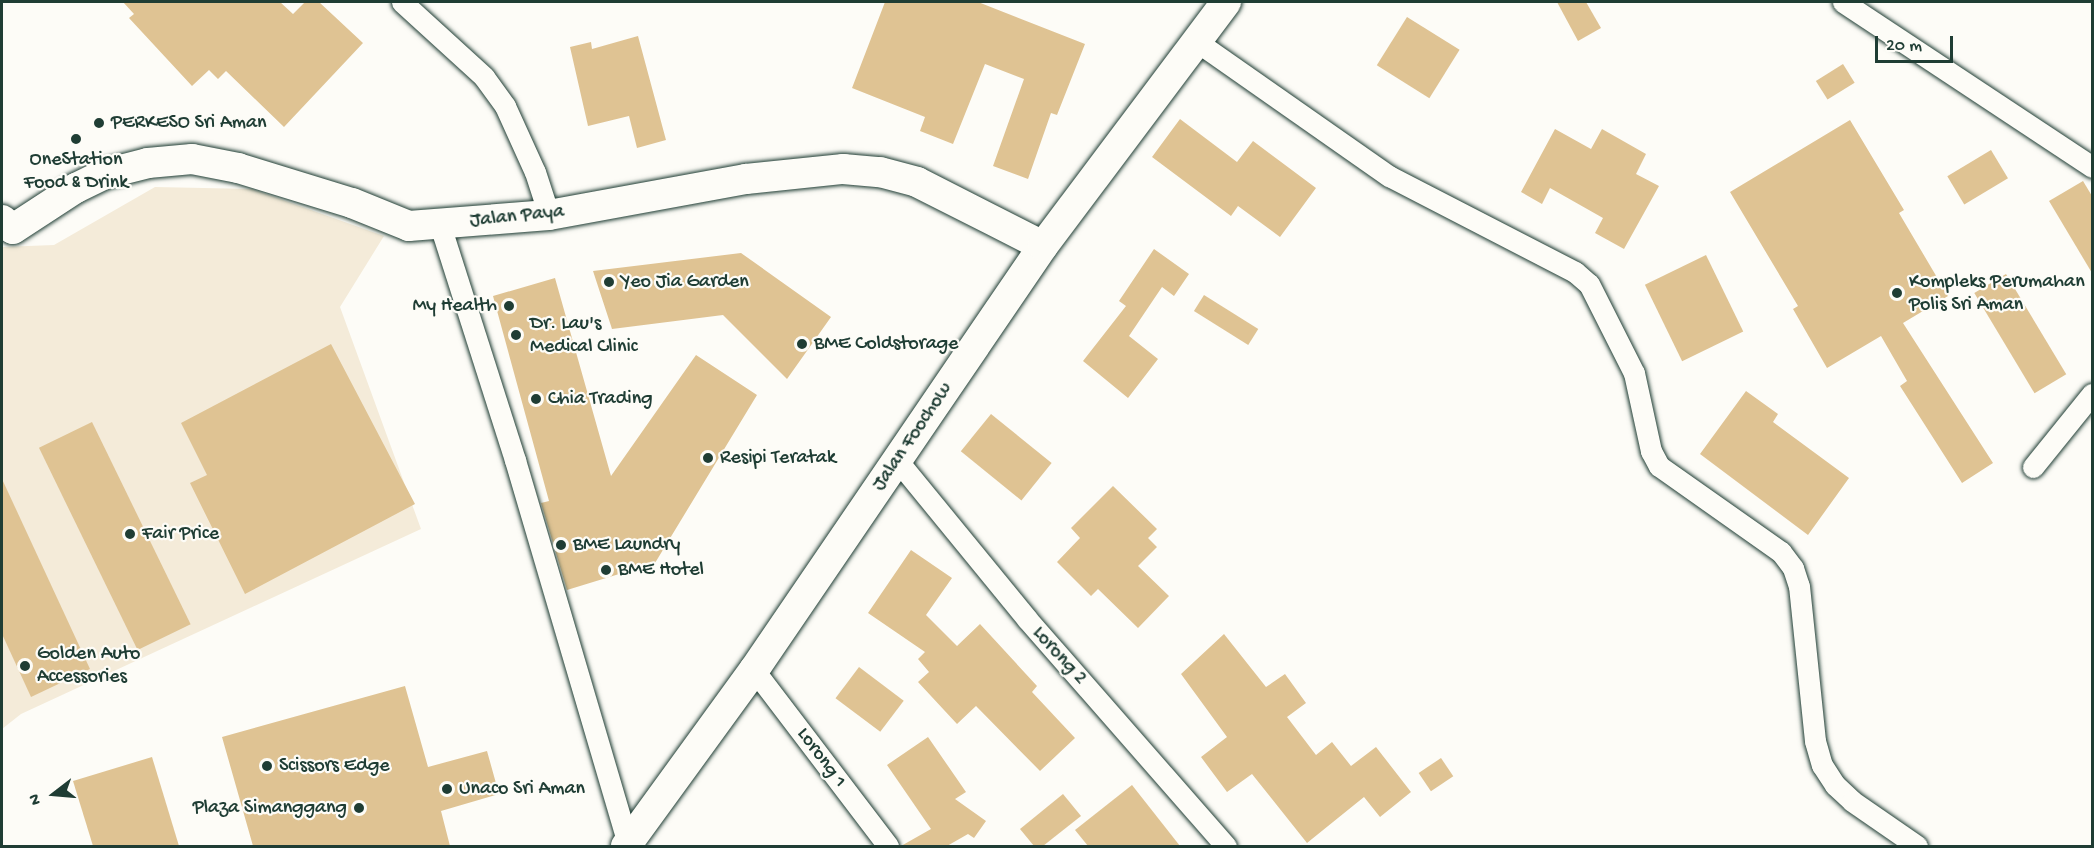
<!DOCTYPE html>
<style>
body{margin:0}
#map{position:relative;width:2094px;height:848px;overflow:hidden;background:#fdfcf7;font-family:"Gochi Hand",sans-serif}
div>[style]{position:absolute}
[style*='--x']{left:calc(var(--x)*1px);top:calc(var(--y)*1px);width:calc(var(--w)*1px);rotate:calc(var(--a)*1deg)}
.built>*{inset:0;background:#f4ebd9}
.building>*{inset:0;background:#dfc393;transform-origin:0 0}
.roads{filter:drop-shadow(0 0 2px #1f3d34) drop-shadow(0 0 2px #1f3d34)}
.street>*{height:21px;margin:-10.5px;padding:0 10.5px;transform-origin:10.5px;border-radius:10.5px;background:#fdfcf7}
.secondary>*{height:30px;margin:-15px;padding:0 15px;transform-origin:15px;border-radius:15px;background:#fdfcf7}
.dots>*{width:16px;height:16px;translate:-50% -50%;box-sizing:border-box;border:3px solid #fdfcf7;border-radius:50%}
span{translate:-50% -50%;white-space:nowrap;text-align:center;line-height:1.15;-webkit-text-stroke:4.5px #fdfcf7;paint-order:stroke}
.poi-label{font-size:20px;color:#1f3d34}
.left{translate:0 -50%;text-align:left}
.right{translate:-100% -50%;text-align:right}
.street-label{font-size:20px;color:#1f3d34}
.frame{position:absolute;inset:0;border:3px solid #1f3d34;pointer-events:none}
.north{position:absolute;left:24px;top:764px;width:60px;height:60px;-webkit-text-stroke:4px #fdfcf7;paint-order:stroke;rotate:254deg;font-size:16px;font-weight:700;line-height:24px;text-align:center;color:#1f3d34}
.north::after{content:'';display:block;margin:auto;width:21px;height:27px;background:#1f3d34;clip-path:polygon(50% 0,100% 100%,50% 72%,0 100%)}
.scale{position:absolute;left:1875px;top:36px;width:78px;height:27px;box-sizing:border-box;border:3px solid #1f3d34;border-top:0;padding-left:8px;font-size:18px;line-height:21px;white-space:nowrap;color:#1f3d34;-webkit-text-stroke:4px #fdfcf7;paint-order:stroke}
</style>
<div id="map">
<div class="built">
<div style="clip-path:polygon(155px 187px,252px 189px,384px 236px,340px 307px,421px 529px,21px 714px,2px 729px,2px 247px,54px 245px)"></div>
</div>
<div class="building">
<div style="clip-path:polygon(123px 2px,280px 2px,293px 14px,305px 2px,319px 2px,363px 43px,284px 127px,226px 71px,218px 79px,209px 70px,192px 86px,129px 18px,134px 14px)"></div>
<div style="clip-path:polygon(885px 2px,978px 2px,1085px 44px,1057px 115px,1051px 113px,1028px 179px,993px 166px,1024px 79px,985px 64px,953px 144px,920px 131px,925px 117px,852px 88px)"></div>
<div style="clip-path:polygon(1557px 2px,1586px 2px,1601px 28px,1578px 41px)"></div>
<div style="left:1407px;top:17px;width:62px;height:57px;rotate:32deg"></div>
<div style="clip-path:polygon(638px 36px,666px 140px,637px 148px,629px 116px,588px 126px,570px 47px,591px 42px,592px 49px)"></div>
<div style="left:1843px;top:64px;width:22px;height:32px;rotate:58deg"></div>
<div style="clip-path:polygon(1180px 119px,1237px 162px,1253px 141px,1316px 188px,1280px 237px,1238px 206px,1231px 216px,1152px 157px)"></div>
<div style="clip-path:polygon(1850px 120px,1904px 210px,1899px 213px,1948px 296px,1903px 323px,1993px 463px,1962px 483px,1900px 386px,1907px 381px,1881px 336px,1827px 368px,1793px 309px,1798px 306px,1730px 192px)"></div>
<div style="clip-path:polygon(1555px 129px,1591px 149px,1602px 129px,1646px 154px,1636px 174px,1659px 186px,1624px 249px,1595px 233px,1603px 218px,1550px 188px,1542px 204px,1521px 192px)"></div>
<div style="left:1991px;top:150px;width:33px;height:51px;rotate:59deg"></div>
<div style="clip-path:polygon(2083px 181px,2092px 196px,2092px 273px,2049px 201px)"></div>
<div style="clip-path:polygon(1154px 249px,1189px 274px,1174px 296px,1162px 287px,1129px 336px,1158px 359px,1128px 398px,1083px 361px,1126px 306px,1119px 301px)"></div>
<div style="clip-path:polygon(741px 253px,831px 317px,787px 379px,723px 315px,612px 329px,593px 271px)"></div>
<div style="left:1706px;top:255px;width:85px;height:68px;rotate:64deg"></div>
<div style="left:2006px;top:274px;width:117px;height:37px;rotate:59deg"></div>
<div style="clip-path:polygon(555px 278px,611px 476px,696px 355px,757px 395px,655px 563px,567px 590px,541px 503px,549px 501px,493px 296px)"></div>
<div style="left:1204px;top:295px;width:64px;height:19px;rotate:32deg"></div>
<div style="clip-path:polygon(331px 344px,415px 504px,245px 594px,190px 483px,207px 475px,181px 423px)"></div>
<div style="clip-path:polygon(1746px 391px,1778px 414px,1773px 422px,1849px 478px,1808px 535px,1700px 454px)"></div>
<div style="left:991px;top:414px;width:78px;height:48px;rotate:39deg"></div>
<div style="left:92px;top:422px;width:225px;height:59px;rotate:64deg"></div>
<div style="clip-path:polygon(2px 479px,90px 669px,31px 697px,2px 634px)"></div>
<div style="clip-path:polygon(1113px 486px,1157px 529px,1148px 538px,1157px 547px,1138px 566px,1169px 596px,1138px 628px,1098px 589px,1091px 596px,1057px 562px,1080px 538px,1071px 528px)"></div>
<div style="clip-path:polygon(911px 550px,952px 578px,926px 615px,957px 646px,980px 624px,1037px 686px,1032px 692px,1075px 738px,1040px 771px,976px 706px,957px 724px,918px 682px,929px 672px,918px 659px,925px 652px,868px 613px)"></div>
<div style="clip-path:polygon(1224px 634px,1266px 687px,1285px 674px,1306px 703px,1287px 717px,1316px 755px,1332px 742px,1351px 766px,1376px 747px,1411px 792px,1380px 817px,1364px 797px,1307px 843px,1252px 774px,1227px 792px,1201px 757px,1227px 737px,1181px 674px)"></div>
<div style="left:859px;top:667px;width:56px;height:39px;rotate:37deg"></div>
<div style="clip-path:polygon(405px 686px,428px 767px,487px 751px,499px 794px,441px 811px,450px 846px,253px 846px,222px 737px)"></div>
<div style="clip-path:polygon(928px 737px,966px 792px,955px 799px,986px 821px,974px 838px,968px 834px,947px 846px,901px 846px,931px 829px,887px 765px)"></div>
<div style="clip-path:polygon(152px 757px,179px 846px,93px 846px,73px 781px)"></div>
<div style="left:1441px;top:758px;width:22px;height:27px;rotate:56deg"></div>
<div style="clip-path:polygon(1132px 785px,1180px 846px,1088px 846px,1075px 830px)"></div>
<div style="clip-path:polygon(1063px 794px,1081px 816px,1043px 846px,1034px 846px,1020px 829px)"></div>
</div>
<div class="roads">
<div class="street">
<div style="--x:402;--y:2;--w:111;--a:42.4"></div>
<div style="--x:484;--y:77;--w:36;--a:54"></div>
<div style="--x:505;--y:106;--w:72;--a:65.6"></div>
<div style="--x:535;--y:172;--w:45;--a:72"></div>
<div style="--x:1843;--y:2;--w:299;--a:33.5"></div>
<div style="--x:1196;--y:41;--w:236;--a:35"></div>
<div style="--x:1389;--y:176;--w:209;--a:27.3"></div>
<div style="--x:1575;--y:272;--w:18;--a:41"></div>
<div style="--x:1589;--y:284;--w:100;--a:63.2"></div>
<div style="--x:1634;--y:373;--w:80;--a:77.7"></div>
<div style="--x:1651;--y:451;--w:17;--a:62"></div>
<div style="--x:1659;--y:466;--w:149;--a:35.2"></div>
<div style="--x:1781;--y:552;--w:20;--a:53"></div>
<div style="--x:1793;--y:568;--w:19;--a:72"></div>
<div style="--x:1799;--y:586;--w:156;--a:84.1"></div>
<div style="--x:1815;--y:741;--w:25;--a:74"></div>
<div style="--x:1822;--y:765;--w:24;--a:57"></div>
<div style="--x:1835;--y:785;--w:23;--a:43"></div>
<div style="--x:1852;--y:801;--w:79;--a:34.7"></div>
<div style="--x:440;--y:225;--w:247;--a:72.3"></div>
<div style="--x:515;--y:460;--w:400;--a:73.6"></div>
<div style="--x:897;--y:460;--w:205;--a:50.7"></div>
<div style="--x:1027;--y:619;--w:302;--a:48.8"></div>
<div style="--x:2033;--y:467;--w:94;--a:-51.1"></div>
<div style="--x:754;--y:670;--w:221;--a:52.7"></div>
</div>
<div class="secondary">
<div style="--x:2;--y:220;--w:14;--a:39"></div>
<div style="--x:13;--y:229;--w:75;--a:-33.1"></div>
<div style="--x:76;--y:188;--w:32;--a:-26"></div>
<div style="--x:105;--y:174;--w:44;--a:-14.3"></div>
<div style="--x:148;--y:163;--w:44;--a:-5.2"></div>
<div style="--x:192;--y:159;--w:47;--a:11.1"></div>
<div style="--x:238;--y:168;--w:119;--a:17.1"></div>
<div style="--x:352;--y:203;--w:61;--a:22"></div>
<div style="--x:409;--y:226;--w:140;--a:-4.5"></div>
<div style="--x:549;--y:215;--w:200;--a:-10.4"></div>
<div style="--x:746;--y:179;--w:98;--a:-5.9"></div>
<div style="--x:843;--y:169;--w:37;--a:5"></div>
<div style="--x:880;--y:172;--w:38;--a:15"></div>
<div style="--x:917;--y:182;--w:141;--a:26.9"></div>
<div style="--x:626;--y:846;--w:218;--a:-54"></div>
<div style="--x:754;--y:670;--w:513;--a:-55.72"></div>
<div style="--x:1043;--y:246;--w:305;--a:-53.1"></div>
</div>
</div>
<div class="dots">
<div style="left:99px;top:123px;background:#1f3d34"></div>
<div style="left:76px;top:139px;background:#1f3d34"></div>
<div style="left:609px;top:282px;background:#1f3d34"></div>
<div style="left:1897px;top:293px;background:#1f3d34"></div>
<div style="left:509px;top:306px;background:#1f3d34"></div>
<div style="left:516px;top:335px;background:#1f3d34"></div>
<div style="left:802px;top:344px;background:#1f3d34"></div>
<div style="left:536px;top:399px;background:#1f3d34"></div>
<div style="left:708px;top:458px;background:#1f3d34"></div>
<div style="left:130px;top:534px;background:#1f3d34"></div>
<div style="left:561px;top:545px;background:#1f3d34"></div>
<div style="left:606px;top:570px;background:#1f3d34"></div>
<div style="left:25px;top:666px;background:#1f3d34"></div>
<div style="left:267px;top:766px;background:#1f3d34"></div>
<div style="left:447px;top:789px;background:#1f3d34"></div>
<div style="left:359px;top:808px;background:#1f3d34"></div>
</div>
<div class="poi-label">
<span class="left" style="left:111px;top:123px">PERKESO Sri Aman</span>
<span style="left:76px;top:172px">OneStation<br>Food &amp; Drink</span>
<span class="left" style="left:621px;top:282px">Yeo Jia Garden</span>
<span class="left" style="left:1909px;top:294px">Kompleks Perumahan<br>Polis Sri Aman</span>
<span class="right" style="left:497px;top:306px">My Health</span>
<span class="left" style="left:530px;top:336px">Dr. Lau's<br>Medical Clinic</span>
<span class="left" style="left:814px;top:344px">BME Coldstorage</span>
<span class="left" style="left:548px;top:399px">Chia Trading</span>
<span class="left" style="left:720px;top:458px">Resipi Teratak</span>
<span class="left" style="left:142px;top:534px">Fair Price</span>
<span class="left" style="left:573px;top:545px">BME Laundry</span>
<span class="left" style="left:618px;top:570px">BME Hotel</span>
<span class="left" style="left:37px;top:666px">Golden Auto<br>Accessories</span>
<span class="left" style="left:279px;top:766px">Scissors Edge</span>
<span class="left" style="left:459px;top:789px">Unaco Sri Aman</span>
<span class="right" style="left:347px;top:808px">Plaza Simanggang</span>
</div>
<div class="street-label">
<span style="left:517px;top:217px;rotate:-6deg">Jalan Paya</span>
<span style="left:913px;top:437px;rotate:-56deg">Jalan Foochow</span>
<span style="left:1059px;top:656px;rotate:48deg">Lorong 2</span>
<span style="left:821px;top:758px;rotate:53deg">Lorong 1</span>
</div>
<div class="frame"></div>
<div class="north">N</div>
<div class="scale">20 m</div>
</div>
